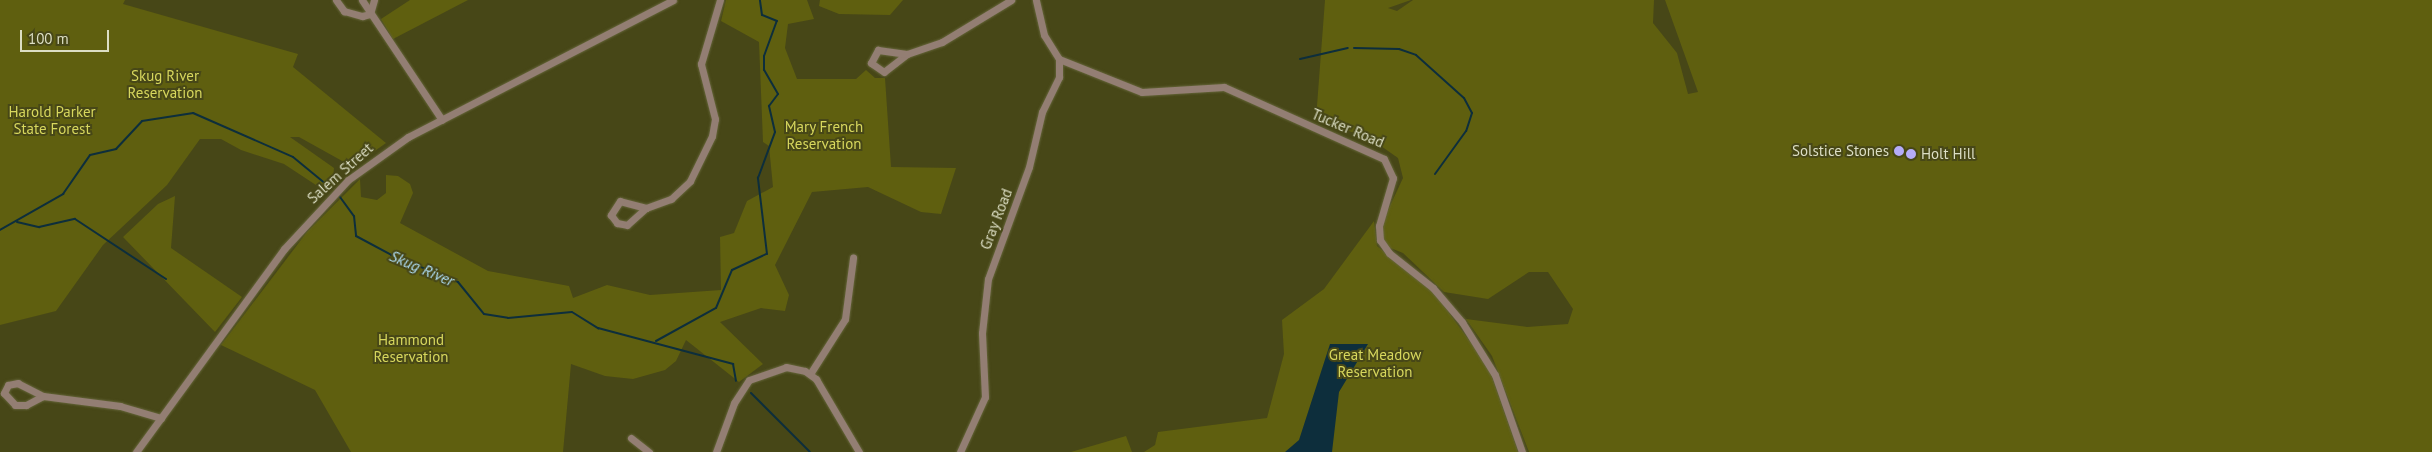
<!DOCTYPE html>
<style>
body{margin:0}
#map{position:relative;width:2432px;height:452px;overflow:hidden;background:#474717;font-family:"PT Sans",sans-serif}
div>[style]{position:absolute}
[style*='--x']{left:calc(var(--x)*1px);top:calc(var(--y)*1px);width:calc(var(--w)*1px);rotate:calc(var(--a)*1deg)}
.green>*{inset:0;background:#5f5f0f}
.water>*{inset:0;background:#0d2e3c}
.stream>*{height:2px;margin:-1px;padding:0 1px;transform-origin:1px;border-radius:1px;background:#0d2e3c}
.roads{filter:drop-shadow(0 0 1px #65653a) drop-shadow(0 0 1px #65653a)}
.minor>*{height:7px;margin:-3.5px;padding:0 3.5px;transform-origin:3.5px;border-radius:3.5px;background:#937e73}
.dots>*{width:14px;height:14px;translate:-50% -50%;box-sizing:border-box;border:2px solid #474717;border-radius:50%}
span{translate:-50% -50%;white-space:nowrap;text-align:center;line-height:1.15;-webkit-text-stroke:4px #474717;paint-order:stroke}
.park-label{font-size:15px;color:#d7d75d}
.street-label{font-size:15px;color:#dcdec4}
.poi-label{font-size:15px;color:#dcdec4}
.right{translate:-100% -50%;text-align:right}
.left{translate:0 -50%;text-align:left}
.water-label{font-size:16px;color:#afddf4;font-style:italic}
.scale{position:absolute;left:20px;top:30px;width:89px;height:22px;box-sizing:border-box;border:2px solid #dcdec4;border-top:0;padding-left:6px;font-size:15px;line-height:18px;white-space:nowrap;color:#dcdec4;-webkit-text-stroke:4px #474717;paint-order:stroke}
</style>
<div id="map">
<div class="green">
<div style="clip-path:polygon(0 0,125px 0,123px 4px,298px 54px,293px 67px,386px 143px,362px 160px,355px 159px,353px 167px,299px 137px,290px 137px,334px 168px,332px 189px,325px 191px,284px 164px,241px 150px,221px 139px,200px 139px,167px 185px,103px 245px,56px 311px,0 325px)"></div>
<div style="clip-path:polygon(410px 0,468px 0,393px 39px,381px 19px)"></div>
<div style="clip-path:polygon(726px 0,807px 0,814px 19px,788px 24px,785px 48px,797px 79px,856px 79px,866px 70px,875px 78px,885px 78px,891px 167px,956px 168px,941px 214px,921px 212px,868px 187px,812px 192px,775px 265px,789px 295px,785px 311px,761px 308px,720px 322px,763px 364px,739px 382px,686px 340px,676px 361px,665px 370px,633px 379px,605px 376px,571px 364px,563px 452px,351px 452px,315px 390px,221px 345px,307px 232px,360px 179px,361px 197px,377px 200px,386px 193px,386px 175px,398px 176px,410px 184px,413px 193px,400px 223px,488px 271px,569px 286px,573px 298px,607px 285px,650px 295px,721px 290px,720px 237px,734px 233px,747px 201px,773px 187px,769px 146px,763px 142px,759px 42px,721px 21px)"></div>
<div style="clip-path:polygon(820px 0,903px 0,890px 15px,839px 14px,819px 6px)"></div>
<div style="clip-path:polygon(1325px 0,1411px 0,1388px 8px,1397px 11px,1413px 0,1654px 0,1653px 23px,1677px 53px,1688px 94px,1698px 92px,1665px 0,2432px 0,2432px 452px,1529px 452px,1492px 356px,1466px 319px,1527px 327px,1568px 324px,1573px 309px,1548px 272px,1529px 272px,1488px 299px,1444px 292px,1403px 253px,1388px 247px,1382px 238px,1382px 223px,1403px 178px,1398px 158px,1371px 139px,1316px 119px)"></div>
<div style="clip-path:polygon(175px 196px,171px 248px,242px 297px,215px 332px,123px 237px,158px 204px)"></div>
<div style="clip-path:polygon(1374px 221px,1377px 246px,1435px 294px,1488px 366px,1518px 452px,1144px 452px,1155px 445px,1158px 432px,1267px 418px,1284px 354px,1282px 320px,1324px 289px)"></div>
<div style="clip-path:polygon(1126px 436px,1132px 452px,1071px 452px)"></div>
</div>
<div class="water">
<div style="clip-path:polygon(1330px 344px,1368px 344px,1339px 392px,1332px 452px,1285px 452px,1299px 440px)"></div>
</div>
<div class="stream">
<div style="--x:1354;--y:48;--w:45;--a:1.3"></div>
<div style="--x:1399;--y:49;--w:18;--a:19"></div>
<div style="--x:1416;--y:55;--w:64;--a:41.9"></div>
<div style="--x:1464;--y:98;--w:17;--a:62"></div>
<div style="--x:1472;--y:113;--w:19;--a:108"></div>
<div style="--x:1466;--y:131;--w:53;--a:125.8"></div>
<div style="--x:1300;--y:59;--w:49;--a:-12.9"></div>
<div style="--x:340;--y:197;--w:24;--a:54"></div>
<div style="--x:354;--y:216;--w:20;--a:84"></div>
<div style="--x:356;--y:236;--w:40;--a:28"></div>
<div style="--x:391;--y:255;--w:72;--a:21.9"></div>
<div style="--x:458;--y:282;--w:41;--a:50.9"></div>
<div style="--x:484;--y:314;--w:24;--a:9"></div>
<div style="--x:508;--y:318;--w:64;--a:-5.4"></div>
<div style="--x:572;--y:312;--w:31;--a:32"></div>
<div style="--x:598;--y:328;--w:140;--a:14.9"></div>
<div style="--x:733;--y:364;--w:17;--a:80"></div>
<div style="--x:17;--y:222;--w:23;--a:13"></div>
<div style="--x:39;--y:227;--w:37;--a:-13"></div>
<div style="--x:75;--y:219;--w:109;--a:33.4"></div>
<div style="--x:0;--y:230;--w:73;--a:-29.7"></div>
<div style="--x:63;--y:194;--w:47;--a:-55.3"></div>
<div style="--x:90;--y:155;--w:27;--a:-13"></div>
<div style="--x:116;--y:149;--w:38;--a:-47"></div>
<div style="--x:142;--y:121;--w:52;--a:-8.9"></div>
<div style="--x:193;--y:113;--w:109;--a:23.7"></div>
<div style="--x:293;--y:157;--w:50;--a:39.4"></div>
<div style="--x:656;--y:341;--w:68;--a:-28.8"></div>
<div style="--x:716;--y:308;--w:41;--a:-67.2"></div>
<div style="--x:732;--y:270;--w:38;--a:-25"></div>
<div style="--x:767;--y:254;--w:77;--a:-96.8"></div>
<div style="--x:758;--y:178;--w:49;--a:-69.7"></div>
<div style="--x:775;--y:132;--w:27;--a:-103"></div>
<div style="--x:769;--y:106;--w:15;--a:-53"></div>
<div style="--x:778;--y:94;--w:28;--a:-120"></div>
<div style="--x:764;--y:70;--w:14;--a:-90"></div>
<div style="--x:764;--y:56;--w:37;--a:-70"></div>
<div style="--x:777;--y:21;--w:16;--a:-158"></div>
<div style="--x:762;--y:15;--w:15;--a:-98"></div>
<div style="--x:751;--y:393;--w:83;--a:45"></div>
</div>
<div class="roads">
<div class="minor">
<div style="--x:336;--y:0;--w:14;--a:54"></div>
<div style="--x:344;--y:11;--w:19;--a:16"></div>
<div style="--x:362;--y:16;--w:8;--a:-14"></div>
<div style="--x:370;--y:14;--w:15;--a:-74"></div>
<div style="--x:362;--y:0;--w:144;--a:56.3"></div>
<div style="--x:907;--y:54;--w:29;--a:142"></div>
<div style="--x:884;--y:72;--w:16;--a:-145"></div>
<div style="--x:871;--y:63;--w:15;--a:-62"></div>
<div style="--x:878;--y:50;--w:29;--a:8"></div>
<div style="--x:907;--y:54;--w:37;--a:-19"></div>
<div style="--x:942;--y:42;--w:81;--a:-31.3"></div>
<div style="--x:1059;--y:59;--w:89;--a:21.7"></div>
<div style="--x:1142;--y:92;--w:82;--a:-3.5"></div>
<div style="--x:1224;--y:87;--w:175;--a:24.2"></div>
<div style="--x:1384;--y:159;--w:21;--a:65"></div>
<div style="--x:1393;--y:178;--w:50;--a:106.3"></div>
<div style="--x:1379;--y:226;--w:14;--a:86"></div>
<div style="--x:1380;--y:240;--w:16;--a:55"></div>
<div style="--x:1389;--y:253;--w:56;--a:38.5"></div>
<div style="--x:1433;--y:288;--w:45;--a:49.5"></div>
<div style="--x:1462;--y:322;--w:62;--a:58.1"></div>
<div style="--x:1495;--y:375;--w:82;--a:70.7"></div>
<div style="--x:646;--y:208;--w:27;--a:-165"></div>
<div style="--x:620;--y:201;--w:17;--a:123"></div>
<div style="--x:611;--y:215;--w:10;--a:53"></div>
<div style="--x:617;--y:223;--w:10;--a:11"></div>
<div style="--x:627;--y:225;--w:25;--a:-42"></div>
<div style="--x:646;--y:208;--w:27;--a:-20"></div>
<div style="--x:671;--y:199;--w:26;--a:-43"></div>
<div style="--x:690;--y:181;--w:50;--a:-63.9"></div>
<div style="--x:712;--y:136;--w:17;--a:-80"></div>
<div style="--x:715;--y:119;--w:57;--a:-104.3"></div>
<div style="--x:701;--y:64;--w:67;--a:-73.5"></div>
<div style="--x:810;--y:374;--w:65;--a:-57.5"></div>
<div style="--x:845;--y:319;--w:62;--a:-82.5"></div>
<div style="--x:43;--y:396;--w:28;--a:-153"></div>
<div style="--x:18;--y:383;--w:10;--a:169"></div>
<div style="--x:8;--y:385;--w:9;--a:117"></div>
<div style="--x:4;--y:393;--w:16;--a:47"></div>
<div style="--x:15;--y:405;--w:11;--a:0"></div>
<div style="--x:26;--y:405;--w:19;--a:-28"></div>
<div style="--x:43;--y:396;--w:78;--a:7.4"></div>
<div style="--x:120;--y:406;--w:43;--a:16.3"></div>
<div style="--x:631;--y:438;--w:23;--a:38"></div>
<div style="--x:136;--y:452;--w:251;--a:-53.9"></div>
<div style="--x:284;--y:249;--w:94;--a:-47.2"></div>
<div style="--x:348;--y:180;--w:74;--a:-35.6"></div>
<div style="--x:408;--y:137;--w:298;--a:-27.3"></div>
<div style="--x:716;--y:452;--w:52;--a:-69.8"></div>
<div style="--x:734;--y:403;--w:27;--a:-57"></div>
<div style="--x:749;--y:380;--w:39;--a:-19"></div>
<div style="--x:786;--y:367;--w:19;--a:12"></div>
<div style="--x:805;--y:371;--w:14;--a:36"></div>
<div style="--x:816;--y:379;--w:85;--a:59.5"></div>
<div style="--x:960;--y:452;--w:60;--a:-65.6"></div>
<div style="--x:985;--y:397;--w:64;--a:-92.7"></div>
<div style="--x:982;--y:333;--w:54;--a:-83.7"></div>
<div style="--x:988;--y:279;--w:119;--a:-69.9"></div>
<div style="--x:1029;--y:167;--w:57;--a:-76.7"></div>
<div style="--x:1042;--y:112;--w:39;--a:-64"></div>
<div style="--x:1059;--y:77;--w:18;--a:-90"></div>
<div style="--x:1059;--y:59;--w:28;--a:-122"></div>
<div style="--x:1044;--y:35;--w:36;--a:-103"></div>
</div>
</div>
<div class="dots">
<div style="left:1899px;top:151px;background:#b5acf8"></div>
<div style="left:1911px;top:154px;background:#b5acf8"></div>
</div>
<div class="park-label">
<span style="left:165px;top:84px">Skug River<br>Reservation</span>
<span style="left:52px;top:120px">Harold Parker<br>State Forest</span>
<span style="left:824px;top:135px">Mary French<br>Reservation</span>
<span style="left:411px;top:348px">Hammond<br>Reservation</span>
<span style="left:1375px;top:363px">Great Meadow<br>Reservation</span>
</div>
<div class="street-label">
<span style="left:1348px;top:128px;rotate:23deg">Tucker Road</span>
<span style="left:340px;top:173px;rotate:-42deg">Salem Street</span>
<span style="left:996px;top:219px;rotate:-69deg">Gray Road</span>
</div>
<div class="poi-label">
<span class="right" style="left:1889px;top:151px">Solstice Stones</span>
<span class="left" style="left:1921px;top:154px">Holt Hill</span>
</div>
<div class="water-label">
<span style="left:422px;top:268px;rotate:23deg">Skug River</span>
</div>
<div class="scale">100 m</div>
</div>
